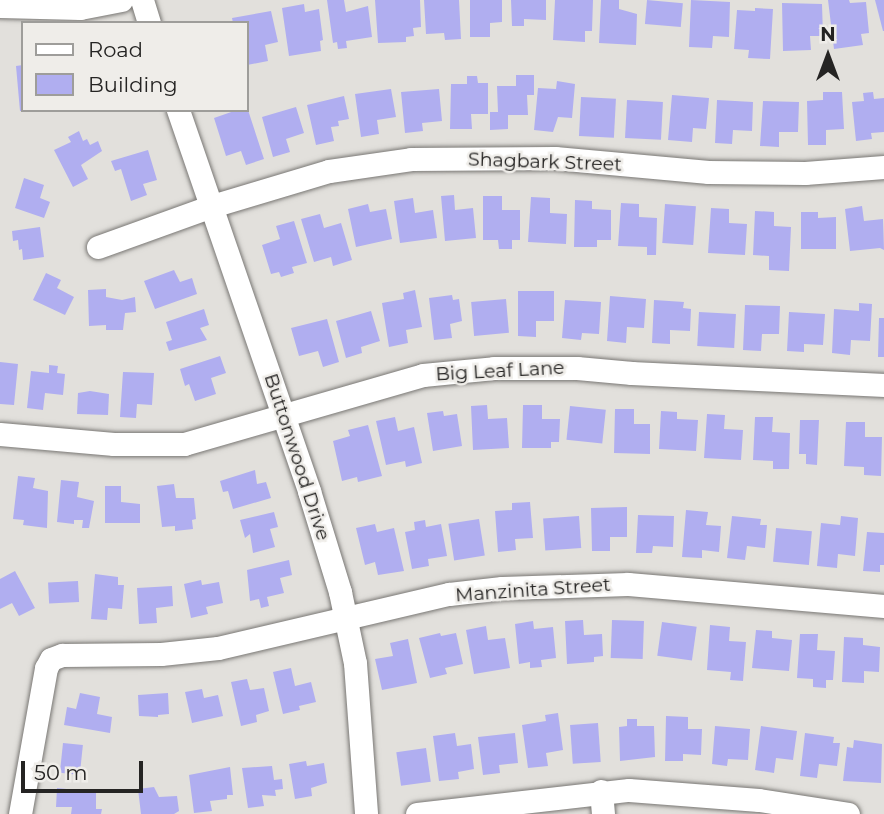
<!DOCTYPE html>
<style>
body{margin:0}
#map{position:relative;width:884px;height:814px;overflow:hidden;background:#e2e0dc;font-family:Montserrat,sans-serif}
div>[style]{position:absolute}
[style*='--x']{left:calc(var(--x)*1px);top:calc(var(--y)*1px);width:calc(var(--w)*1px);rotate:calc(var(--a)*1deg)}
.building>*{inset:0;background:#b0aef0;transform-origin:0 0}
.roads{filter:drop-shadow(0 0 2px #797774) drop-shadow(0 0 2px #797774)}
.minor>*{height:23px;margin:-11.5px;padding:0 11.5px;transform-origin:11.5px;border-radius:11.5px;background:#fff}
span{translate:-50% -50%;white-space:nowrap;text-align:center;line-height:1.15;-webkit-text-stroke:5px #efede9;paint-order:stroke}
.street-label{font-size:19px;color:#252423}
.legend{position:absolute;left:21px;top:21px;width:228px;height:91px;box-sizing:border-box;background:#efede9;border:2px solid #9e9d9a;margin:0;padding:9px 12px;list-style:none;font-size:21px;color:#252423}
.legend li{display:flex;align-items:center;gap:14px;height:35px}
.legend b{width:35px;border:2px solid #9e9d9a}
.north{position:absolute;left:793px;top:21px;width:70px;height:70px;-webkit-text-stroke:5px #efede9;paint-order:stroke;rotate:0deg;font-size:19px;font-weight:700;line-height:28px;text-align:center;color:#252423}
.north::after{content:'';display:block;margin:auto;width:24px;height:32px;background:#252423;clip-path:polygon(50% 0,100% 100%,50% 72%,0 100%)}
.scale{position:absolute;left:21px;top:761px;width:122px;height:32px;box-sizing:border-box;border:4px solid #252423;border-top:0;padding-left:9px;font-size:21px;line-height:24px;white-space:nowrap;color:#252423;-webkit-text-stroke:5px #efede9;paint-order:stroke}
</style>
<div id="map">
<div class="building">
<div style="clip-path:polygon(327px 0,344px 0,346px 12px,368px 6px,372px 37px,346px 41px,347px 48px,338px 49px,337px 42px,333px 43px)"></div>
<div style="clip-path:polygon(375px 0,420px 0,421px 27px,413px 28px,414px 36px,406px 37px,406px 42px,378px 43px)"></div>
<div style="clip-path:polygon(424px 0,459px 0,461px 39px,445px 40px,444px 33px,426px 34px)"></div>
<div style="clip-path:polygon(470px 0,502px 0,502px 22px,490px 23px,490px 37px,470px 37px)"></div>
<div style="clip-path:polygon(511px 0,546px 0,546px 20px,524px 19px,524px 26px,512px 26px)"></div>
<div style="clip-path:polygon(555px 0,593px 0,592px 31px,585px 31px,585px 42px,553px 40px)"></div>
<div style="clip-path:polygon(601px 0,619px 0,619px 9px,637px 14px,636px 45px,599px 43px)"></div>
<div style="left:647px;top:0;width:36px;height:24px;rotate:5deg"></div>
<div style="clip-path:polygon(691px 0,730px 2px,729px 37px,713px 36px,712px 48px,689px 47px)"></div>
<div style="clip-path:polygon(828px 0,849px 0,850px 3px,866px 2px,869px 33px,861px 34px,863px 45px,834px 49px)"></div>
<div style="clip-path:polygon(875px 0,884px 0,884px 31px,883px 31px)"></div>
<div style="clip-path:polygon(782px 3px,822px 4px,823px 36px,810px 36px,811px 50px,783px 51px)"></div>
<div style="clip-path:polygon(304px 4px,305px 12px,319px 9px,323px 40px,320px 41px,321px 51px,289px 56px,282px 8px)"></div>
<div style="clip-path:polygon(755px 8px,773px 9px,770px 59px,748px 58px,749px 50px,734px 49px,737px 10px,755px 11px)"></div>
<div style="clip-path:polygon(271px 11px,278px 42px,265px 45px,268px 61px,247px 65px,247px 23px,233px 23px,232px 18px)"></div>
<div style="clip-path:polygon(23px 65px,23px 111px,20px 111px,16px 66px)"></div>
<div style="clip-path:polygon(516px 75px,534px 75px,534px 95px,527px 95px,528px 115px,508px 115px,508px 129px,490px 130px,490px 112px,498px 112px,497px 86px,516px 86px)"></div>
<div style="clip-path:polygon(467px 76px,477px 76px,478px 83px,488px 83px,488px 114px,471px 114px,472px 129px,450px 129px,451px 84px,467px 84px)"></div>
<div style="clip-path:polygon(557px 81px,575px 84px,572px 118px,558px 117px,553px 132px,534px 130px,538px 88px,556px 89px)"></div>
<div style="clip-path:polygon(391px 89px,396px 117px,377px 120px,379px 134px,361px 137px,355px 94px)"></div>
<div style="clip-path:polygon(439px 89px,442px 121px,422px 123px,423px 131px,405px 133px,401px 92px)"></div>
<div style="clip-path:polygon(823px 92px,842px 92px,844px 129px,826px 130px,826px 145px,808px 145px,807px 101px,823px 100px)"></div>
<div style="clip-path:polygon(873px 92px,874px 99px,884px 98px,884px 132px,871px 133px,872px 139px,856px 141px,852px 102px,864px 101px,863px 93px)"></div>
<div style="clip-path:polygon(672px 95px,709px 98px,706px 129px,693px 128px,692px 142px,668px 140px)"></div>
<div style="clip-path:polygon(344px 96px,349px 119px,338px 121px,339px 126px,331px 127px,334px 141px,316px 145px,307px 105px)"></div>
<div style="left:581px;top:97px;width:35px;height:39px;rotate:3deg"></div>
<div style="left:627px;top:100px;width:36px;height:38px;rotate:3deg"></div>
<div style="clip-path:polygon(717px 100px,753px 102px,752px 131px,733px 130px,732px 144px,715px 143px)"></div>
<div style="clip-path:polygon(763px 101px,799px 102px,798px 132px,779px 132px,779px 147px,760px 146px)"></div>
<div style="clip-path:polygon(296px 107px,304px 133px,286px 139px,290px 152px,273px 157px,262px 117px)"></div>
<div style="clip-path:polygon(237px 110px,248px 110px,264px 159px,246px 165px,241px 151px,226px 156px,214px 118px)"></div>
<div style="clip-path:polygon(79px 131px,83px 141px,87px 139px,90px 145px,98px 141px,102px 151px,81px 165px,88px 179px,73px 187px,54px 150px,71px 142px,68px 137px)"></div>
<div style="clip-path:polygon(148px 150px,157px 180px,143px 184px,147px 195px,131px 201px,121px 169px,115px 171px,111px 161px)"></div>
<div style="clip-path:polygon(24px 178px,44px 185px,40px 198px,50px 202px,44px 218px,15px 208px)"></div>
<div style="clip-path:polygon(454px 195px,455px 210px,473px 208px,476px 238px,445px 241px,441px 196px)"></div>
<div style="clip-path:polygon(483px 196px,502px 196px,502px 210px,520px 210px,520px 240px,512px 240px,512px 249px,499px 249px,498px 240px,483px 240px)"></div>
<div style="clip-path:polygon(531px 197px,550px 198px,550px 213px,567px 214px,566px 244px,528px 242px)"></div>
<div style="clip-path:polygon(413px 198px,415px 213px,433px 210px,437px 238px,400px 243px,394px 201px)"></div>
<div style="clip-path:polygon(575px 200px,592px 201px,592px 209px,611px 210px,611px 240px,597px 240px,597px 247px,574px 247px)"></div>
<div style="clip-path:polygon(621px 203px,639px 204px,639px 217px,657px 218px,656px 255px,647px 255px,647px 247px,618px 246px)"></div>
<div style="clip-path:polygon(368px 204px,370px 212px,386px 209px,392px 239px,356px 247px,348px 209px)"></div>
<div style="left:665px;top:204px;width:31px;height:39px;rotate:4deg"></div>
<div style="clip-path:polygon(862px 206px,864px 221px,883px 219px,884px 250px,880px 248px,850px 251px,845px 209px)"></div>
<div style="clip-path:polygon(711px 208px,729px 209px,729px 223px,747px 224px,745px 255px,708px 253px)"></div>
<div style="clip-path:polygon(755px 211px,774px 212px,774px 226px,791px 227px,789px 271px,769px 270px,769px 256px,753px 255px)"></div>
<div style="clip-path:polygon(801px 212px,818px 212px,818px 218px,836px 217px,836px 249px,801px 249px)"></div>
<div style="clip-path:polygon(320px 214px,324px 228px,341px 223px,352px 260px,333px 266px,331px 257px,314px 262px,301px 219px)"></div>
<div style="clip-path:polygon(294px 221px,307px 263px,292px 267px,294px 273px,281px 277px,279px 272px,271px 274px,262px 245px,280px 239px,276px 226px)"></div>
<div style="clip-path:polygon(40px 227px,44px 257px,23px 260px,22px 249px,19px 250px,18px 240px,13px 241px,12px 231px)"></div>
<div style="clip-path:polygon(174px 270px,180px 282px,192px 278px,197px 294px,155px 309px,144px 281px)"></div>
<div style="clip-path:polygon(46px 273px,61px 280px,57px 288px,74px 297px,65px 315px,33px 300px)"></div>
<div style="clip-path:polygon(106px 289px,106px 297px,122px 300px,135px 297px,136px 312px,125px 313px,123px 330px,106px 330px,106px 325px,89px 326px,88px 290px)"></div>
<div style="clip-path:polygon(415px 290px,422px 327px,406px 330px,408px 343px,389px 347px,382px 303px,404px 299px,403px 293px)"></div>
<div style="clip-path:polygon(518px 291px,554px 291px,554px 321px,536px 321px,536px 337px,518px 336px)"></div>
<div style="clip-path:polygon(452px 295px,453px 300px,459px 299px,462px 321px,450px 324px,452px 338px,434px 340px,429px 298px)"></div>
<div style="clip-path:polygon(610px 296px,646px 299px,644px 328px,627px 327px,626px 343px,607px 341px)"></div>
<div style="left:506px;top:299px;width:34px;height:35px;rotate:85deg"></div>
<div style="clip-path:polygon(565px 300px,601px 302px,599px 334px,582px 333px,581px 340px,562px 338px)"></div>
<div style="clip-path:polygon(654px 300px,684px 302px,683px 308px,691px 309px,690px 331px,670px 330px,670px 344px,652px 343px)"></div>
<div style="clip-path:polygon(859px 303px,872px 304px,870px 341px,851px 340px,850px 355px,832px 353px,834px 309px,859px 311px)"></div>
<div style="clip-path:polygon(745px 305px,780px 306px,779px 334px,762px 334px,761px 351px,743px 350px)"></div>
<div style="clip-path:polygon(204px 309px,209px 325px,200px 328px,207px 340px,169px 351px,166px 342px,172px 340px,166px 322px)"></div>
<div style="clip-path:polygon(371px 311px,380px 341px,361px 347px,362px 353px,346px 358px,336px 321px)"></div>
<div style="left:699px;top:312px;width:37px;height:34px;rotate:3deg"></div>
<div style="clip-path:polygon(789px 312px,825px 314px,823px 345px,804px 344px,804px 352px,787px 351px)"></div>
<div style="clip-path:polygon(879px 318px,884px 318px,884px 357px,878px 357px)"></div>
<div style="clip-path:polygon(327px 319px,339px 362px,323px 367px,318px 351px,299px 356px,291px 328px)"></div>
<div style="clip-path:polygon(220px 356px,226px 373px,211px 378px,216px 394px,195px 401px,189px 384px,185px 386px,180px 369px)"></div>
<div style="clip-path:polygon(0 362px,18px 364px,14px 405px,0 404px)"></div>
<div style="clip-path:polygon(49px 365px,58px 366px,57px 373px,65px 374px,63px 395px,45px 393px,43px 410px,27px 408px,31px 371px,49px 373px)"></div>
<div style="clip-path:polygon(123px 372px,154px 373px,152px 405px,137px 404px,136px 418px,120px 417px)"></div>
<div style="clip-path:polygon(90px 391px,109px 394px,108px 415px,77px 414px,78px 393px)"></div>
<div style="clip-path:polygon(487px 405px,488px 419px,507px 418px,509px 448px,473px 450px,471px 406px)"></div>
<div style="clip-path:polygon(523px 405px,542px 405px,542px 419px,560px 419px,559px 442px,551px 442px,551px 448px,522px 448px)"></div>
<div style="left:570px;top:406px;width:36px;height:34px;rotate:6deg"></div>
<div style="clip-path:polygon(615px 409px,634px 409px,634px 424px,650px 424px,650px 454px,614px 453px)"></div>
<div style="clip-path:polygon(443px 411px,444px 416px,457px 414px,462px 446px,433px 451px,427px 413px)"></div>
<div style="clip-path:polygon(661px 411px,677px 412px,677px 419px,698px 420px,696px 451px,659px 449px)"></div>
<div style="clip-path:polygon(707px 414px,725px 415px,724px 429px,743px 430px,741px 460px,704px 458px)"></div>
<div style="clip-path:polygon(395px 417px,398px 431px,414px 427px,422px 463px,406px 467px,405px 461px,386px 465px,376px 421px)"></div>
<div style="clip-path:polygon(755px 417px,773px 417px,772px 432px,790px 433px,789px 469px,773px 469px,773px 461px,753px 460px)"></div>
<div style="clip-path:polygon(800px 420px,819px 420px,817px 465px,806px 464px,806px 454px,799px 454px)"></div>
<div style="clip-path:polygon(846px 422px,865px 422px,865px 437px,882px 437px,881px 476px,864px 475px,864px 467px,844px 466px)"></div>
<div style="clip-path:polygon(368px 425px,382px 476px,358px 482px,357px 477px,342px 481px,333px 441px,350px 436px,348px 430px)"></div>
<div style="clip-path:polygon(255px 470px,257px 484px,266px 482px,271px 498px,233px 509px,228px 491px,223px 492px,220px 481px)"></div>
<div style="clip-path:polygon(18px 476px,35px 478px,33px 488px,48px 491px,47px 528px,23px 525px,24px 520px,13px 519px)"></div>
<div style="clip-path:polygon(61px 480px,79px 482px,77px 497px,94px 501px,89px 528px,82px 528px,83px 520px,74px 520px,74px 524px,57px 522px)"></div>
<div style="clip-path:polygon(174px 484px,176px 498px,194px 498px,196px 519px,192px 520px,193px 529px,175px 531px,175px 526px,162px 527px,157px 486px)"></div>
<div style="clip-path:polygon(105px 486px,121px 486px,121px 502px,140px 504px,140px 523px,105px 523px)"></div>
<div style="clip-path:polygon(530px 502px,533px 538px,515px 539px,516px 550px,498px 552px,495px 511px,512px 510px,512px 503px)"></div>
<div style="clip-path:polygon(627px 507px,627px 537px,610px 537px,610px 551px,592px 551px,591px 508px)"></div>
<div style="clip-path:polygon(686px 510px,708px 512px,706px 525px,721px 526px,719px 552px,702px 550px,702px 558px,682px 557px)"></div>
<div style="clip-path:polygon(274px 512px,278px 527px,270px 529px,275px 547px,253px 553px,250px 534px,245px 538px,240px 520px)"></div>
<div style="clip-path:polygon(638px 515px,674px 516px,673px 547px,653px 546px,652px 553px,636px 553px)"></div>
<div style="left:579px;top:516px;width:32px;height:36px;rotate:86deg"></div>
<div style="clip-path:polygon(732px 516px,761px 519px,760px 525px,767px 525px,765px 548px,747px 546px,745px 560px,727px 558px)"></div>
<div style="clip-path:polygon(841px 516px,858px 518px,855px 556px,838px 554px,837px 568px,817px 566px,821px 523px,840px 525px)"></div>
<div style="left:479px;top:519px;width:37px;height:31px;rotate:81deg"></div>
<div style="clip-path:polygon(425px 520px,426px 527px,441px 524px,447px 556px,428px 559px,429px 566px,412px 569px,405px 532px,415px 530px,414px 522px)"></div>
<div style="clip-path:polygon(375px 524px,377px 532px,394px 528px,404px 571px,378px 575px,375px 562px,365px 565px,356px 528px)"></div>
<div style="left:776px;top:528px;width:36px;height:34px;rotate:5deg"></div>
<div style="clip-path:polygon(867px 532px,884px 533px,884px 565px,880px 565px,880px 572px,863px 571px)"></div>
<div style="clip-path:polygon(289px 560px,292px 575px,280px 578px,284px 593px,267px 597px,269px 606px,261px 608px,259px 599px,250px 601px,247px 570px)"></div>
<div style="clip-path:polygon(15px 571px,35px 608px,19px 616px,12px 603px,0 609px,0 579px)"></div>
<div style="clip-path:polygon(95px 574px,118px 577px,118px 585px,124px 585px,122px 609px,108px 608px,107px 620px,91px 619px)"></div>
<div style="clip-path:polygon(201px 580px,202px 585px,219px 582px,223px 603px,206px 607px,208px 614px,191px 618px,184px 584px)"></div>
<div style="left:78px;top:581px;width:21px;height:30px;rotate:87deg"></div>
<div style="clip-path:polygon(172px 586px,173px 606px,156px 608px,157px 623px,139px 624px,137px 588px)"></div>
<div style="clip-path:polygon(583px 620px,584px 635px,602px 634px,603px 656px,594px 657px,594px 662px,567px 664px,565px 621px)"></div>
<div style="left:612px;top:620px;width:32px;height:38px;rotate:2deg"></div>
<div style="clip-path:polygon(533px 621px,534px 629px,553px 627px,556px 658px,541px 660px,542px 667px,530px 668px,530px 662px,519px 664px,515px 624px)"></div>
<div style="left:662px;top:622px;width:35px;height:34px;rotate:8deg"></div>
<div style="clip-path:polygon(710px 625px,730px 627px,729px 641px,746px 642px,743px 681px,730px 680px,731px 672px,707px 670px)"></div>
<div style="clip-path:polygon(486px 626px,488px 640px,505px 638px,510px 668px,474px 674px,466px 630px)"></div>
<div style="clip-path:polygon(756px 630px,772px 631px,772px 638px,792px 640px,789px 671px,752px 668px)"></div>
<div style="clip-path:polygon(440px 633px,441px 636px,456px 633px,463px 664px,445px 668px,447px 674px,430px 678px,419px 638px)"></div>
<div style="clip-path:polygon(800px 634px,818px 634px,817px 650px,835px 651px,833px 680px,826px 680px,826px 688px,813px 687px,813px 679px,797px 678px)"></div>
<div style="clip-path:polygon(844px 637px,863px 638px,863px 645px,880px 647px,879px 672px,864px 671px,864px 683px,842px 682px)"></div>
<div style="clip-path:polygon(408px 639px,417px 683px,382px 690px,375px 659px,393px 656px,390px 643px)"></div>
<div style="clip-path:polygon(291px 668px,295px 686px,311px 682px,316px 702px,299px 706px,300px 710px,283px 714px,273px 672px)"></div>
<div style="clip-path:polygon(247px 679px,250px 690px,264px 688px,269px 711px,256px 715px,257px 722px,241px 726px,231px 682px)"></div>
<div style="clip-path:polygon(202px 689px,204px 698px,218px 695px,223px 716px,192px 723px,185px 692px)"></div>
<div style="clip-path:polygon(80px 693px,100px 697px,97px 714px,112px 717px,110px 733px,64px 725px,67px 707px,76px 709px)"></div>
<div style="clip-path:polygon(168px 693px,169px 714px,158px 715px,158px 717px,139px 716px,138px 695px)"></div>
<div style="clip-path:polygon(558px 713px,563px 750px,546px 753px,548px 766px,528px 768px,522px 725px,546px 721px,545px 715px)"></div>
<div style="clip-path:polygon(666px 716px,688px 717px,688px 729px,702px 729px,701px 755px,683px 754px,683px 761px,665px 761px)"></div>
<div style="clip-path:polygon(627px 719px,637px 719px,637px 726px,654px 726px,655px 757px,620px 761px,619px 727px,627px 726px)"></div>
<div style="left:598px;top:723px;width:39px;height:28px;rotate:86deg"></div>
<div style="clip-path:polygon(715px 726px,750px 729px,748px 760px,728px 759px,727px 766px,712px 764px)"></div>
<div style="clip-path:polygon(761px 726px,797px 731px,793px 760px,776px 758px,774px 773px,755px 770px)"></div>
<div style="clip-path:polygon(455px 733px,457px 746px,471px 744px,474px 769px,458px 772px,459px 779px,439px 781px,433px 736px)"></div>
<div style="clip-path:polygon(515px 733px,518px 763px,499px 765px,500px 773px,483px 775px,478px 737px)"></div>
<div style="clip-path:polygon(805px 733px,834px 737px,833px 743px,840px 743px,837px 766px,819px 764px,817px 778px,800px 776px)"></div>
<div style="clip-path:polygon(854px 740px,882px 744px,881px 783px,843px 781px,847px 747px,853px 748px)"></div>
<div style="left:63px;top:743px;width:20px;height:30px;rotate:6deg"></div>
<div style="left:426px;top:748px;width:34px;height:30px;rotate:82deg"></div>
<div style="clip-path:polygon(306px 761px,307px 766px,324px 763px,327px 783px,311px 788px,312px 796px,295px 799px,289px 764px)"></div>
<div style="clip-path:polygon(272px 766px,274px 780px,282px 779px,283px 789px,275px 790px,276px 796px,262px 795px,264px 806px,248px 808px,242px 768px)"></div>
<div style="clip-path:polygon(230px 767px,233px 795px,227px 795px,227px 799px,210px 801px,212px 811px,194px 813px,189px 775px)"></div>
<div style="clip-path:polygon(154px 787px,159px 797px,177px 796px,179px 811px,174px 814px,141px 814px,138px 789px)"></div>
<div style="clip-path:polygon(57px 788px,96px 792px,96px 809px,102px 809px,101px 814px,71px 814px,72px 807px,56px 807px)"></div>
</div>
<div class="roads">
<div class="minor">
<div style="--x:142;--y:0;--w:24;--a:73"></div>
<div style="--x:0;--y:6;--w:80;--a:1.4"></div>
<div style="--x:80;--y:8;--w:42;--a:-11"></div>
<div style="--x:178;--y:110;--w:403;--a:71"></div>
<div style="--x:309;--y:491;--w:106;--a:72.9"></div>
<div style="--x:340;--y:592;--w:73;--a:78.1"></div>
<div style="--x:355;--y:663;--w:151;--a:85.8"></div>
<div style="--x:98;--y:247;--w:121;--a:-19.8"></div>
<div style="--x:212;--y:206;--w:122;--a:-16.7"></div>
<div style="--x:329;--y:171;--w:83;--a:-8.3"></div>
<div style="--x:411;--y:159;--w:144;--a:-0.4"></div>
<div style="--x:555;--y:158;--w:154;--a:5.2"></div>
<div style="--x:708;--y:172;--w:97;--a:0.6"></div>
<div style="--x:805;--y:173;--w:79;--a:-4.3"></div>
<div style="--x:0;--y:434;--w:114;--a:5"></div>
<div style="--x:114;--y:444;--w:70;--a:0"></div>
<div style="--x:184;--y:444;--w:249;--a:-16.1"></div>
<div style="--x:423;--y:375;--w:71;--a:-5.6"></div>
<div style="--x:494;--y:368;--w:83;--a:0"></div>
<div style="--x:577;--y:368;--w:55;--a:5.2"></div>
<div style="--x:632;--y:373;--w:252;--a:2.7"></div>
<div style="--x:601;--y:791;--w:23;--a:85"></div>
<div style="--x:20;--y:814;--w:148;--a:-79.9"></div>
<div style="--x:46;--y:668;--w:10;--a:-61"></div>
<div style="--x:51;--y:659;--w:12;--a:-20"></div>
<div style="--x:62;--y:655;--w:99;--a:-0.6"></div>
<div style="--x:161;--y:654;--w:57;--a:-6"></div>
<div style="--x:218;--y:648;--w:237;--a:-13.2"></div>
<div style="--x:449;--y:594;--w:53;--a:-6.5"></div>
<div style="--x:502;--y:588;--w:126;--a:-1.8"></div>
<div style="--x:628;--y:584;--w:257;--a:4.9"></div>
<div style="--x:417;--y:814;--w:213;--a:-6.5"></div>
<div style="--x:629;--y:790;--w:130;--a:4.4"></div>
<div style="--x:759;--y:800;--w:90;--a:8.9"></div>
</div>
</div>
<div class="street-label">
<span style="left:545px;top:162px;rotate:2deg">Shagbark Street</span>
<span style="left:500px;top:371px;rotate:-3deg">Big Leaf Lane</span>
<span style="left:297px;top:457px;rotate:72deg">Buttonwood Drive</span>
<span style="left:533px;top:590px;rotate:-4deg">Manzinita Street</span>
</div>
<ul class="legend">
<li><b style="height:9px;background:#fff"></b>Road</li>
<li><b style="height:19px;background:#b0aef0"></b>Building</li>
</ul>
<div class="north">N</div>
<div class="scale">50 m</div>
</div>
